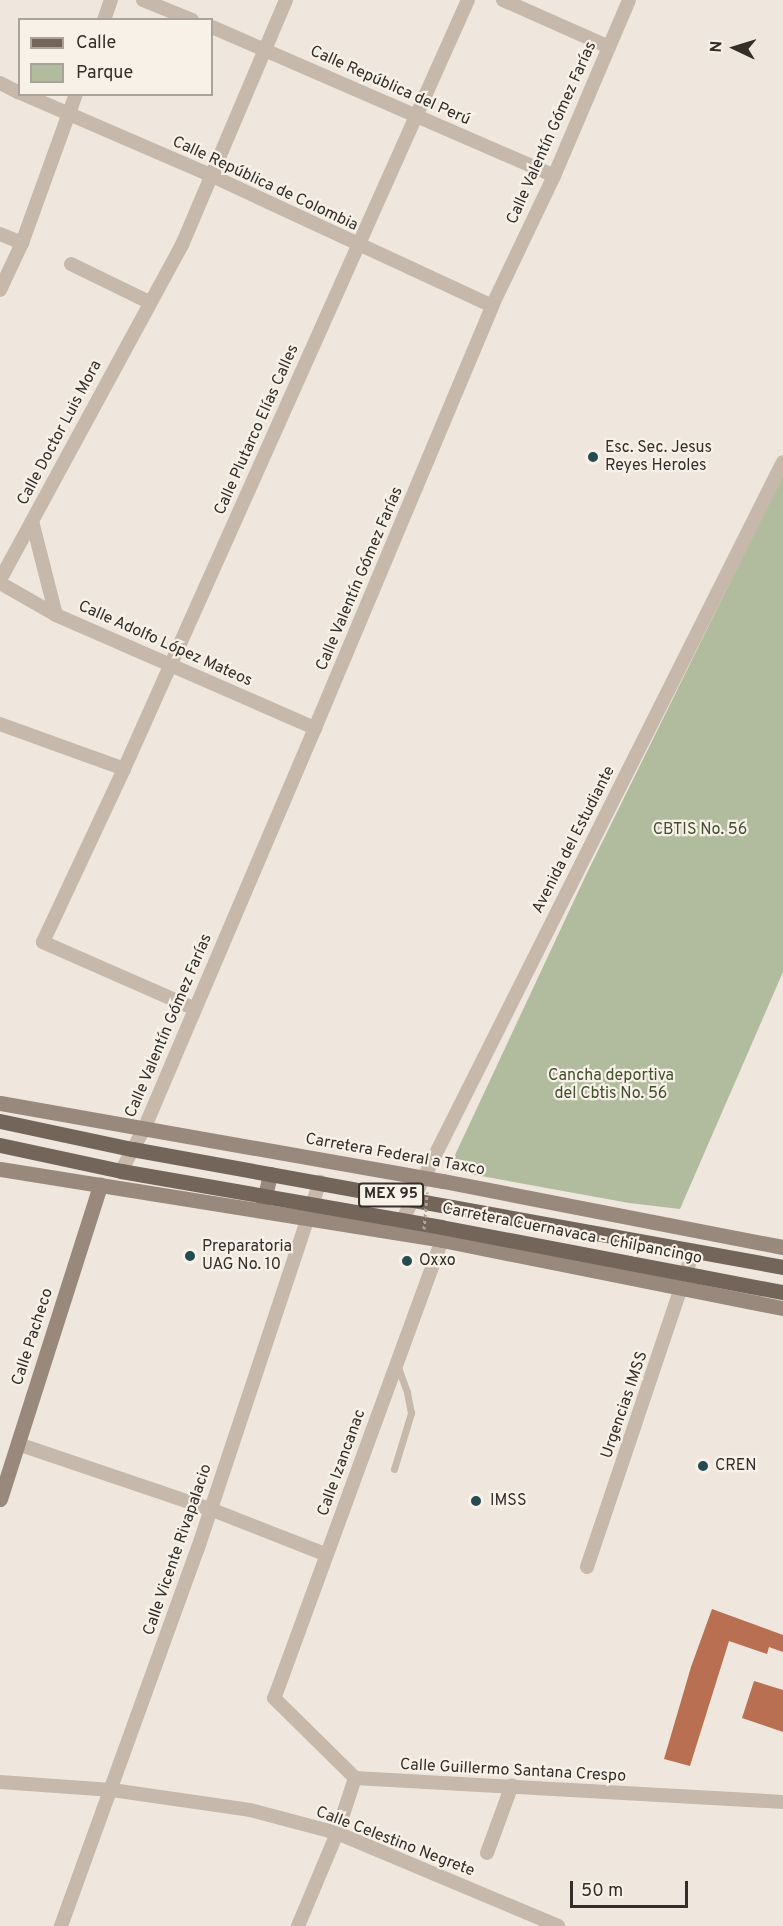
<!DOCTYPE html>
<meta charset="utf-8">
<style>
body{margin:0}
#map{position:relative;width:783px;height:1926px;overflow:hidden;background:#efe7dd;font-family:Overpass,sans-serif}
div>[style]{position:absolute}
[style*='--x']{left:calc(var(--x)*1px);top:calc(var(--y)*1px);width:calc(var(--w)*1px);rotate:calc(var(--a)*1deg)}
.green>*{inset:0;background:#b1bc9e}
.building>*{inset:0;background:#b86f52}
.lane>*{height:7px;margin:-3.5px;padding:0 3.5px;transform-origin:3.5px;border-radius:3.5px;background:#c6b8aa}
.street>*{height:14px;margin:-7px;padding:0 7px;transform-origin:7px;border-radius:7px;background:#c6b8aa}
.secondary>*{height:15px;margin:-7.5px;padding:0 7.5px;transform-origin:7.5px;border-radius:7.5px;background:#99887c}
.primary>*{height:15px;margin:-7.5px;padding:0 7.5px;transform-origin:7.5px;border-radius:7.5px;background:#74655b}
.path-bridge>*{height:3px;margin-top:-1.5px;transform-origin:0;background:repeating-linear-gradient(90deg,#b1a294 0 3px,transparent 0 6px)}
.dots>*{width:16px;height:16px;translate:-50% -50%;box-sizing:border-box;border:3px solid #f7f1e8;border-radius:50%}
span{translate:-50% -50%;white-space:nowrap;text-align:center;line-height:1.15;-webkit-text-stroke:4.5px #f7f1e8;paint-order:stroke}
.shield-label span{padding:2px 4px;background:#f7f1e8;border:2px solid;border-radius:4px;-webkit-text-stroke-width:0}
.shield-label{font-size:15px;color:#342d29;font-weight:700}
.street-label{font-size:16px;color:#342d29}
.poi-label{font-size:16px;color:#342d29}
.left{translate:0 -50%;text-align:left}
.park-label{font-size:16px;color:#424f2f}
.legend{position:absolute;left:18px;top:18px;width:195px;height:78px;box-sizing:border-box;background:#f7f1e8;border:2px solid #a9a39c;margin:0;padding:8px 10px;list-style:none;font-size:18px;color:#342d29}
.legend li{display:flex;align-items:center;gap:12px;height:30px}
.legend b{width:30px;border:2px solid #a9a39c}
.north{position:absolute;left:705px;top:18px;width:60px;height:60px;-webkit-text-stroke:4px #f7f1e8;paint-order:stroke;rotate:274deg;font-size:16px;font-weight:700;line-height:24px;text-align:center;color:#342d29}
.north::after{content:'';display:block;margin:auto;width:21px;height:27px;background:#342d29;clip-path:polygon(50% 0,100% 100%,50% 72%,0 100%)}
.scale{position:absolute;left:570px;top:1881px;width:118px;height:27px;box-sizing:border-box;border:3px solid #342d29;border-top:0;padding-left:8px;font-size:18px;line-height:21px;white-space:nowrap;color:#342d29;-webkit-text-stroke:4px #f7f1e8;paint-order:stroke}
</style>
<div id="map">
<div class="green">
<div style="clip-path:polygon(783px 475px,783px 972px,680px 1209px,629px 1203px,448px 1170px,586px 875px)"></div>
</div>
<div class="building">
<div style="clip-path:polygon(712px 1609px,783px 1635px,783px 1652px,769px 1647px,767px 1654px,729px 1641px,690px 1766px,664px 1759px,691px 1667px)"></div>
<div style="clip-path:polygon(754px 1681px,783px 1690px,783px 1732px,742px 1718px)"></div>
</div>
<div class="lane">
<div style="--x:394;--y:1469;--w:59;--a:-73.1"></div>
<div style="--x:411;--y:1413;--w:21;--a:-101"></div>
<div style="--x:407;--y:1392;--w:29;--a:-110"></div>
</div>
<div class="street">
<div style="--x:143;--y:0;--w:53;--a:22.2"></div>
<div style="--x:503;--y:0;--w:116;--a:23.9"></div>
<div style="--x:104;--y:20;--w:21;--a:-71"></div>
<div style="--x:212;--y:27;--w:373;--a:23.5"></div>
<div style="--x:0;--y:83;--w:22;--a:27"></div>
<div style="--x:23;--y:94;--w:204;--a:23.4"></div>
<div style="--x:210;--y:175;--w:311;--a:24.9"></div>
<div style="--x:0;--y:234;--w:24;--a:22"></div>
<div style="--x:71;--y:264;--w:87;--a:26"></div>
<div style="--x:0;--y:290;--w:52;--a:-64.9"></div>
<div style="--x:22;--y:243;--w:158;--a:-70.1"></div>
<div style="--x:32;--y:521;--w:97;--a:75.7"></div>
<div style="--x:56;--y:615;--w:283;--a:23.6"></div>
<div style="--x:0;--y:580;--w:381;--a:-61.5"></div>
<div style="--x:182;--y:245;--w:266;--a:-67"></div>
<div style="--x:0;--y:583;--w:64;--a:29.7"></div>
<div style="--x:0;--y:724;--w:132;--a:19.9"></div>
<div style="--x:193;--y:1008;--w:164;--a:-156.3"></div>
<div style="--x:43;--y:942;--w:191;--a:-64.9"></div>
<div style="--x:124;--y:769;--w:842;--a:-65.9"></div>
<div style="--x:121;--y:1171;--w:48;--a:-61.3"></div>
<div style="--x:144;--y:1129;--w:436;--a:-66.9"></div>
<div style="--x:315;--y:728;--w:458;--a:-67.2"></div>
<div style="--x:492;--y:306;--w:144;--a:-64.5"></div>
<div style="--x:554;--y:176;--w:191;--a:-66.9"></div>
<div style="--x:398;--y:1229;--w:858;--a:-63.35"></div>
<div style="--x:442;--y:1240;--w:488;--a:110.1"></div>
<div style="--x:274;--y:1698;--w:114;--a:44.6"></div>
<div style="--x:355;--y:1778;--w:429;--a:3.2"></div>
<div style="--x:18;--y:1444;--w:203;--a:18.7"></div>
<div style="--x:210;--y:1509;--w:123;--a:21.4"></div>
<div style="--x:587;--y:1567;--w:332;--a:-71.4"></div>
<div style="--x:0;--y:1782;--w:112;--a:4.1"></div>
<div style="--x:112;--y:1790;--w:139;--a:8.2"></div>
<div style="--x:250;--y:1810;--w:90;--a:14.8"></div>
<div style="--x:337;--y:1833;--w:240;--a:22.8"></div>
<div style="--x:487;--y:1853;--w:72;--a:-69.8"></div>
<div style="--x:61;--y:1926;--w:402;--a:-70.1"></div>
<div style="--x:198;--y:1548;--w:386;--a:-71.6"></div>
<div style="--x:298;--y:1926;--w:101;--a:-67.2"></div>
<div style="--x:337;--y:1833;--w:58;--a:-71.9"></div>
</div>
<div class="secondary">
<div style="--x:0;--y:1103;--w:450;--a:10"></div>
<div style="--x:443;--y:1181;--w:346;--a:11"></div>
<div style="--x:0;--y:1169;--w:448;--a:9.1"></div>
<div style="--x:442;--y:1240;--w:348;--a:11.3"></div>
<div style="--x:262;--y:1209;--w:36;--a:-77"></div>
<div style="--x:0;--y:1499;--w:330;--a:-72.3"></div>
</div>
<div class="primary">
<div style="--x:0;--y:1121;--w:135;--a:12"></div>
<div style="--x:132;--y:1149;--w:662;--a:10.27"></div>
<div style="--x:0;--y:1145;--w:124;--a:12.1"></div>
<div style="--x:121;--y:1171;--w:325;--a:9.9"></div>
<div style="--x:441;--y:1227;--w:348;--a:10.8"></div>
</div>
<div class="path-bridge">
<div style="--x:424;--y:1229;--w:37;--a:-85"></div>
</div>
<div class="dots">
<div style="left:593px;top:457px;background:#234b51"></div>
<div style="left:190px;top:1256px;background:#234b51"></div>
<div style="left:407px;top:1261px;background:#234b51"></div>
<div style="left:703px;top:1466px;background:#234b51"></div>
<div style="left:476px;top:1501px;background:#234b51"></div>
</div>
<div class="shield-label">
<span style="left:391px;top:1195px">MEX 95</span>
</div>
<div class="street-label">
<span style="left:390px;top:86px;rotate:24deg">Calle República del Perú</span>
<span style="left:552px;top:133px;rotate:-66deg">Calle Valentín Gómez Farías</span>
<span style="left:265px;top:184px;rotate:25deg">Calle República de Colombia</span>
<span style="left:257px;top:430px;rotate:-66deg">Calle Plutarco Elías Calles</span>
<span style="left:60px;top:433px;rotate:-62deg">Calle Doctor Luis Mora</span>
<span style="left:360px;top:579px;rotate:-67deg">Calle Valentín Gómez Farías</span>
<span style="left:165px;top:644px;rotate:24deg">Calle Adolfo López Mateos</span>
<span style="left:574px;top:840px;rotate:-63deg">Avenida del Estudiante</span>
<span style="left:169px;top:1026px;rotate:-67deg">Calle Valentín Gómez Farías</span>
<span style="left:395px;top:1155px;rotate:10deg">Carretera Federal a Taxco</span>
<span style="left:572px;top:1234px;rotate:11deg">Carretera Cuernavaca - Chilpancingo</span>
<span style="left:33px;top:1337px;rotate:-72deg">Calle Pacheco</span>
<span style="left:625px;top:1405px;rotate:-71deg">Urgencias IMSS</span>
<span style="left:342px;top:1463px;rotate:-70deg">Calle Izancanac</span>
<span style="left:178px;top:1550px;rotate:-71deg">Calle Vicente Rivapalacio</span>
<span style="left:513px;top:1771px;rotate:3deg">Calle Guillermo Santana Crespo</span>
<span style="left:395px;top:1842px;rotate:21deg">Calle Celestino Negrete</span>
</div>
<div class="poi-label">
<span class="left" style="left:605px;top:457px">Esc. Sec. Jesus<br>Reyes Heroles</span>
<span class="left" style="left:202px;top:1256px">Preparatoria<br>UAG No. 10</span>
<span class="left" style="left:419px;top:1261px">Oxxo</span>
<span class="left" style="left:715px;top:1466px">CREN</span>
<span class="left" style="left:490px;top:1501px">IMSS</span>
</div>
<div class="park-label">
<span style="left:700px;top:830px">CBTIS No. 56</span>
<span style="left:611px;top:1085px">Cancha deportiva<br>del Cbtis No. 56</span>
</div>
<ul class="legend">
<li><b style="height:8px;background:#74655b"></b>Calle</li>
<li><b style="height:16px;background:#b1bc9e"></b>Parque</li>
</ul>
<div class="north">N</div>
<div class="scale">50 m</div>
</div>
